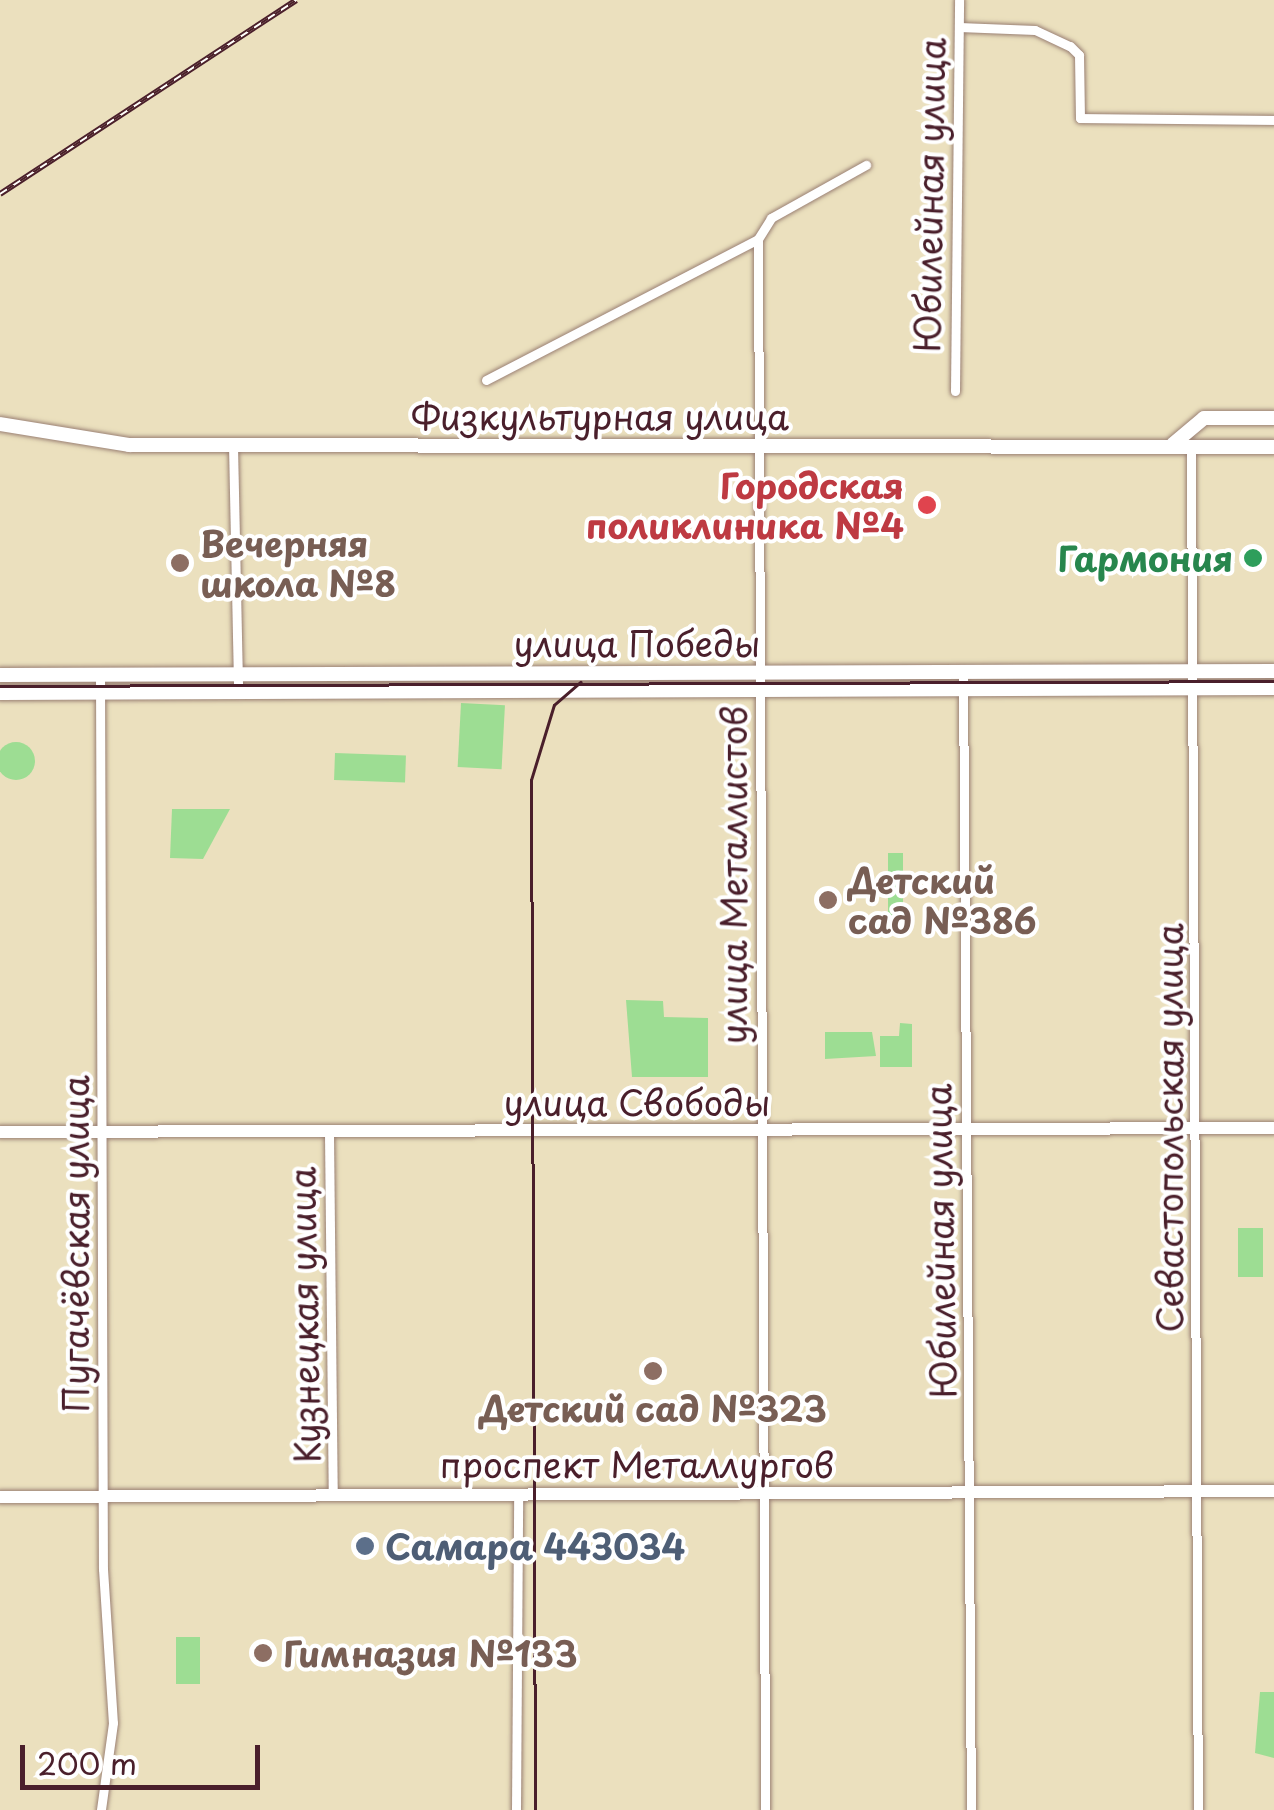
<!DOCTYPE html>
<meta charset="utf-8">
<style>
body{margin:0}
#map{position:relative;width:1274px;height:1810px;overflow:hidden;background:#ebe0be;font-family:"Playpen Sans",sans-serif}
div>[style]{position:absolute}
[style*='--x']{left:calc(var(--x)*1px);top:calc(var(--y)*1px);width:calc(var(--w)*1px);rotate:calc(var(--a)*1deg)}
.green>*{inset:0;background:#9ddd93;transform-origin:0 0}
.round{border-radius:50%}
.roads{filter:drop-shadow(0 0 2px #9a8074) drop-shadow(0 0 2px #9a8074)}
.street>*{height:9px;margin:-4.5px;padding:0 4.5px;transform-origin:4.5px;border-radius:4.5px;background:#fff}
.secondary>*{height:12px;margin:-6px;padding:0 6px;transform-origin:6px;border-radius:6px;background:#fff}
.primary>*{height:14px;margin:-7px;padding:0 7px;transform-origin:7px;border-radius:7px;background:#fff}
.tram>*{height:2.5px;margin:-1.25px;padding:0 1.25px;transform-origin:1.25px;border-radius:1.25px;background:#4a1f2b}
.rail>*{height:6px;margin-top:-3px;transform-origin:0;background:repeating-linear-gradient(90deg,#fff 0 8px,#4a1f2b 0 16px);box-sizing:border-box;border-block:2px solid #4a1f2b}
.dots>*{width:28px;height:28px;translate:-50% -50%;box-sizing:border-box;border:5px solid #fff;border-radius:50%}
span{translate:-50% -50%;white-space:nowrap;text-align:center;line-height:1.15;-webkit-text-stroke:8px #fff;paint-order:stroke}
.street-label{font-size:35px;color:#4a1f2b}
.health-label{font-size:35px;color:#be3a42;font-weight:700}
.right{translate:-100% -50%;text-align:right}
.education-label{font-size:35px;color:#785e54;font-weight:700}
.left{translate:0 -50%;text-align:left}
.leisure-label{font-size:35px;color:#27864d;font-weight:700}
.service-label{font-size:35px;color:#4e5e75;font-weight:700}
.scale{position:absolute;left:20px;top:1745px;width:240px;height:45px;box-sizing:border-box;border:5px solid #4a1f2b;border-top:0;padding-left:12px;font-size:30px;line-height:35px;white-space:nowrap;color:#4a1f2b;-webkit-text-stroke:8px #fff;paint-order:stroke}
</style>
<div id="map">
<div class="green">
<div style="left:461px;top:703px;width:44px;height:64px;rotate:3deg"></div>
<div class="round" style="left:-3px;top:742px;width:38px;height:38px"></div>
<div style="left:335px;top:753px;width:71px;height:27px;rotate:2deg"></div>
<div style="clip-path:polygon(172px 809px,230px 809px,203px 859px,170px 858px)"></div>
<div style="left:888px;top:853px;width:15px;height:68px"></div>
<div style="clip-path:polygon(626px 1000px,663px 1001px,664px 1017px,708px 1018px,708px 1077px,632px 1077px)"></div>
<div style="clip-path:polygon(900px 1023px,912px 1024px,912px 1067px,880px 1067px,880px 1036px,899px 1036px)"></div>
<div style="clip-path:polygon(825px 1032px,872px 1032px,876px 1056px,825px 1059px)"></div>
<div style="left:1238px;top:1228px;width:25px;height:49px"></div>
<div style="left:176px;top:1637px;width:24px;height:47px"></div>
<div style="clip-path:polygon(1260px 1692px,1274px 1692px,1274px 1758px,1255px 1753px)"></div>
</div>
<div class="roads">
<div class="street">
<div style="--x:959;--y:27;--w:76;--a:2.3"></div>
<div style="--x:1035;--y:30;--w:38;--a:25"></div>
<div style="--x:1070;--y:46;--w:13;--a:45"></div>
<div style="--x:1079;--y:55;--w:63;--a:89.1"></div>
<div style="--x:1080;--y:118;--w:194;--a:0.6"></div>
<div style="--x:758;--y:239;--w:1571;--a:89.74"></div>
<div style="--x:486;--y:380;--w:306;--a:-27.4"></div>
<div style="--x:758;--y:239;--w:25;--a:-58"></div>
<div style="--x:771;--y:218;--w:109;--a:-29.2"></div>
<div style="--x:955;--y:391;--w:391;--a:-89.4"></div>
<div style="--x:233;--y:445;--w:247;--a:88.8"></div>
<div style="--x:1191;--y:447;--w:1363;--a:89.71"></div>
<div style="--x:963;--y:671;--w:1139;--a:89.6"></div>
<div style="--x:100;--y:675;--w:894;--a:89.81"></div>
<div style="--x:103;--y:1569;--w:154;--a:86.3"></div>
<div style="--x:113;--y:1723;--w:88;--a:97.9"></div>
<div style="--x:329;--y:1134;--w:361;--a:89.4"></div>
<div style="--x:516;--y:1810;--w:315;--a:-89.6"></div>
</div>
<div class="secondary">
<div style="--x:0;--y:1132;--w:1274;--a:-0.18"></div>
<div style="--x:0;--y:1497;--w:1274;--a:-0.27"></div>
</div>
<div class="primary">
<div style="--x:0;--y:424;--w:131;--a:9.2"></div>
<div style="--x:129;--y:445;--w:1145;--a:0.1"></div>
<div style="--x:1173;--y:444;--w:40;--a:-40"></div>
<div style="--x:1204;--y:418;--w:70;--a:0"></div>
<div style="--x:0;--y:675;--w:1274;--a:-0.18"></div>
<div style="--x:0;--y:693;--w:1274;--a:-0.22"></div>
</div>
</div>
<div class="tram">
<div style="--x:0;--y:686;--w:1274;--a:-0.22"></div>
<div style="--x:535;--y:1810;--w:1030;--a:-90.22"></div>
<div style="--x:531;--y:780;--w:78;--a:-73"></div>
<div style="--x:554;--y:705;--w:35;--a:-41"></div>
</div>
<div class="rail">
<div style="--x:0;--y:194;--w:354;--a:-33.2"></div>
</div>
<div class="dots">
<div style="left:927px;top:505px;background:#e0444e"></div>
<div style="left:1253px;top:558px;background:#2e9e5b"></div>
<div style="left:180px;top:563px;background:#8d6e63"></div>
<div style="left:828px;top:900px;background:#8d6e63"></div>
<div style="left:653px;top:1371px;background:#8d6e63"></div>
<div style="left:365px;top:1546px;background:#5c6f8a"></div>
<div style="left:263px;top:1653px;background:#8d6e63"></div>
</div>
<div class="street-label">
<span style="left:929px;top:195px;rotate:-89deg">Юбилейная улица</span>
<span style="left:600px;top:416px">Физкультурная улица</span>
<span style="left:637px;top:643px">улица Победы</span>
<span style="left:733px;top:875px;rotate:-90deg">улица Металлистов</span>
<span style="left:637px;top:1102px">улица Свободы</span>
<span style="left:1169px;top:1128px;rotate:-90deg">Севастопольская улица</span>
<span style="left:940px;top:1241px;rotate:-91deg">Юбилейная улица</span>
<span style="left:75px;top:1244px;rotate:-90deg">Пугачёвская улица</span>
<span style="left:304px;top:1315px;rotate:-91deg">Кузнецкая улица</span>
<span style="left:637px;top:1464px">проспект Металлургов</span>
</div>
<div class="health-label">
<span class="right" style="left:904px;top:505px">Городская<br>поликлиника №4</span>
</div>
<div class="education-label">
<span class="left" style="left:200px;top:563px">Вечерняя<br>школа №8</span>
<span class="left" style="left:848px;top:900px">Детский<br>сад №386</span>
<span style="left:653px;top:1408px">Детский сад №323</span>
<span class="left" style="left:283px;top:1653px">Гимназия №133</span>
</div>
<div class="leisure-label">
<span class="right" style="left:1233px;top:558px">Гармония</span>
</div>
<div class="service-label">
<span class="left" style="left:385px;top:1546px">Самара 443034</span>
</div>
<div class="scale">200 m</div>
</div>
